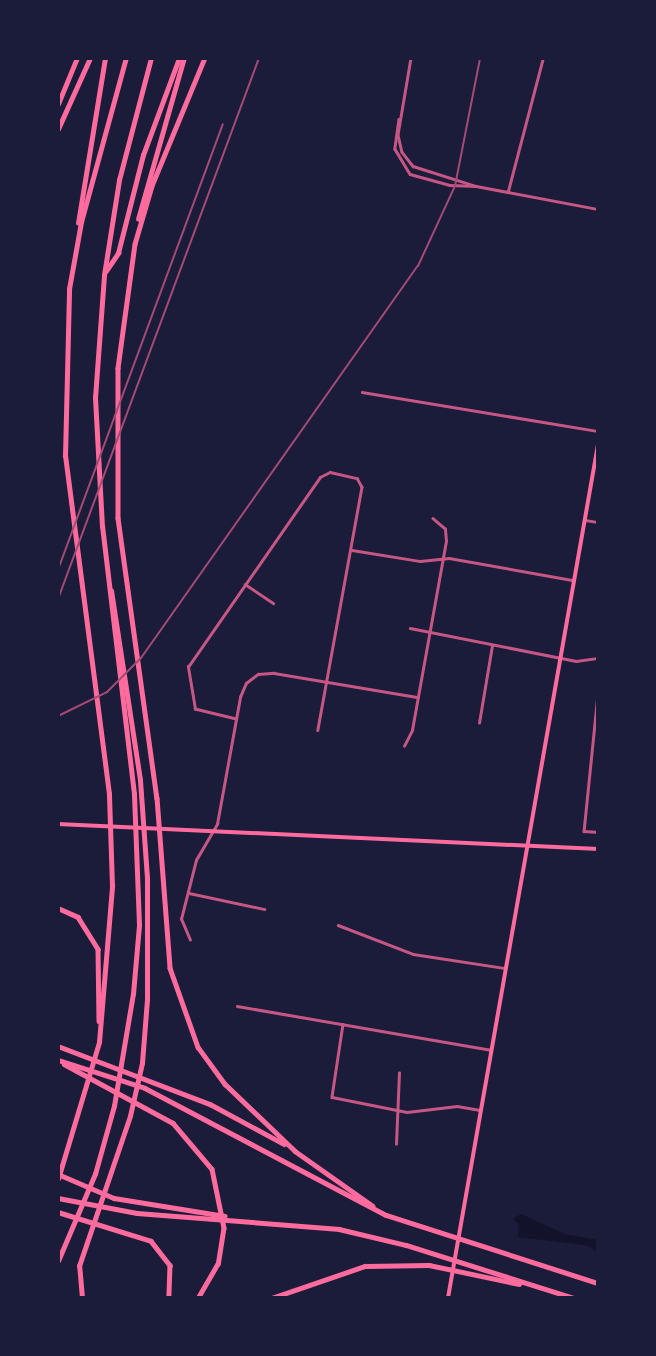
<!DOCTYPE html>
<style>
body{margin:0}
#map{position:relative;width:656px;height:1356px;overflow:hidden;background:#1b1b3a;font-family:"Alegreya Sans",sans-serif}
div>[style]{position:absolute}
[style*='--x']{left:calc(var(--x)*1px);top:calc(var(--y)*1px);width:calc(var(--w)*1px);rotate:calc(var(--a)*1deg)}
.water>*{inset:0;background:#12122b}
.minor>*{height:2.5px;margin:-1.25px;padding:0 1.25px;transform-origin:1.25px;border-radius:1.25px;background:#c65784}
.secondary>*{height:3.5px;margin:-1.75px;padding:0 1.75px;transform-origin:1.75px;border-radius:1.75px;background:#ff6b9d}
.motorway>*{height:4.5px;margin:-2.25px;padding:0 2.25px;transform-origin:2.25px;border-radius:2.25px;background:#ff6b9d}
.tram>*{height:2px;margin:-1px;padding:0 1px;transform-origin:1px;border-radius:1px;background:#a44b75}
.rail>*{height:2px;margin:-1px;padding:0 1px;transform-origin:1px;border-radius:1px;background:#a44b75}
span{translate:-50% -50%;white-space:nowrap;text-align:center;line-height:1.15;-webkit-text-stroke:7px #1b1b3a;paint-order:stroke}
.frame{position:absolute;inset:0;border:60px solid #1b1b3a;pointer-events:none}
</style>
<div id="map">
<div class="water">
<div style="clip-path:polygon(521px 1214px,565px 1234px,598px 1240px,598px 1252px,585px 1245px,518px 1237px,519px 1224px,513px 1219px)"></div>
</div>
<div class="minor">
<div style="--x:411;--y:58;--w:78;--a:99.6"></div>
<div style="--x:398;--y:135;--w:17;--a:77"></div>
<div style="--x:402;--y:152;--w:18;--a:52"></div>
<div style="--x:413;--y:166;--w:66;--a:17.6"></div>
<div style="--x:476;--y:186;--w:124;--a:10.7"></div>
<div style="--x:399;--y:119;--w:30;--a:98"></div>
<div style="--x:395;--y:149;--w:29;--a:59"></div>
<div style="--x:410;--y:174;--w:41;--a:15.4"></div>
<div style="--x:450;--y:185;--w:26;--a:2"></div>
<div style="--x:508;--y:191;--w:138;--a:-75.3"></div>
<div style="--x:362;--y:392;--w:239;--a:9.4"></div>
<div style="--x:585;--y:520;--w:13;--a:9"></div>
<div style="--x:352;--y:550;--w:69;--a:9.2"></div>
<div style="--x:420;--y:561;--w:29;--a:-6"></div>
<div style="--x:449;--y:558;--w:126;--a:10.1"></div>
<div style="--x:245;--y:584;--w:34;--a:34"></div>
<div style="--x:410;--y:628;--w:169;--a:11.2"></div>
<div style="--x:576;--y:661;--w:22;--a:-8"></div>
<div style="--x:598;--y:694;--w:138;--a:95.8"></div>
<div style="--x:584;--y:831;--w:14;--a:4"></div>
<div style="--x:236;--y:719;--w:42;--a:-166.3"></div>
<div style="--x:195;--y:709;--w:43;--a:-99.5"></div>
<div style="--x:188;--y:667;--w:231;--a:-55.2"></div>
<div style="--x:320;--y:477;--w:11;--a:-27"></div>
<div style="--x:330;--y:472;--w:28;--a:13"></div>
<div style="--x:357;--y:478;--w:10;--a:61"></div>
<div style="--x:362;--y:487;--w:247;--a:100.3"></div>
<div style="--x:479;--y:723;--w:79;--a:-80.5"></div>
<div style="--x:404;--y:746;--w:18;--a:-63"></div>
<div style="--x:412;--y:730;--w:192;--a:-79.8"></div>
<div style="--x:446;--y:541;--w:12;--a:-95"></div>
<div style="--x:445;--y:529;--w:16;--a:-140"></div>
<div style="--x:189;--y:893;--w:77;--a:12"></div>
<div style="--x:338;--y:925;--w:80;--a:21.1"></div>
<div style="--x:413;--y:954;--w:93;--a:8.7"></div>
<div style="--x:190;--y:940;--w:23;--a:-113"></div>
<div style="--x:181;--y:919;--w:61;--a:-75.7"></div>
<div style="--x:196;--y:860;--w:42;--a:-59.7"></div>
<div style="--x:217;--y:824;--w:129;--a:-79.7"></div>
<div style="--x:240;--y:697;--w:15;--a:-67"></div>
<div style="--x:246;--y:683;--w:15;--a:-37"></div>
<div style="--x:258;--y:674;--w:16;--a:-4"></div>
<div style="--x:274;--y:673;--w:146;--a:9.5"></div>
<div style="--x:237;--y:1006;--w:258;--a:9.8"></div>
<div style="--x:343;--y:1024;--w:74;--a:98.6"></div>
<div style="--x:332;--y:1097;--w:76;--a:11.3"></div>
<div style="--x:407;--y:1112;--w:50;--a:-6.8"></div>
<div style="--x:457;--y:1106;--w:23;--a:10"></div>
<div style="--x:396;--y:1144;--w:71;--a:-87.6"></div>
</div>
<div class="secondary">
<div style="--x:58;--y:824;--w:541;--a:2.65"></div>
<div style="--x:448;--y:1298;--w:866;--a:-80.03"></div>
</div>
<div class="motorway">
<div style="--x:205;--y:58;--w:139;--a:112.5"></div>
<div style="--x:152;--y:186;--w:60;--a:106.3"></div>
<div style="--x:135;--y:244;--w:125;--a:97.8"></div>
<div style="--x:118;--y:368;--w:150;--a:90"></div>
<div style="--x:118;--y:518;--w:283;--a:82.1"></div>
<div style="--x:157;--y:798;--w:170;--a:85.6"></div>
<div style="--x:170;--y:968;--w:84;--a:70.5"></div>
<div style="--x:198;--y:1047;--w:46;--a:53.9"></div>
<div style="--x:225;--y:1084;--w:97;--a:43.7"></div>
<div style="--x:58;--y:104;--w:50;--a:-67.6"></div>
<div style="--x:58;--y:129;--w:78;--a:-65.7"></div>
<div style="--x:138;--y:219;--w:167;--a:-74.1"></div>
<div style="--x:78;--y:223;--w:167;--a:-80.7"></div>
<div style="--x:106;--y:271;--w:22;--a:-56"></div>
<div style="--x:118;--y:253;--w:101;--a:-75.7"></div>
<div style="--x:143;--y:155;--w:103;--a:-69.6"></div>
<div style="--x:58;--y:908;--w:22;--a:24"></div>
<div style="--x:78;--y:917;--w:38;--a:58"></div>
<div style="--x:98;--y:949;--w:72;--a:89.2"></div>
<div style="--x:58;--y:1046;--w:163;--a:20.9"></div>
<div style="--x:210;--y:1104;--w:84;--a:28.4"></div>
<div style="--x:58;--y:1060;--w:91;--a:17.8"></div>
<div style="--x:145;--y:1088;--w:272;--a:27.8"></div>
<div style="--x:386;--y:1215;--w:223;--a:17.8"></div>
<div style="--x:64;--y:1064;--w:124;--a:28.4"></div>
<div style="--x:173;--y:1123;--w:60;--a:49.7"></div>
<div style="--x:212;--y:1169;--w:60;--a:78.5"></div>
<div style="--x:224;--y:1228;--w:36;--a:99"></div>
<div style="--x:218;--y:1264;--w:39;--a:120"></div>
<div style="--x:295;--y:1151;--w:95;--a:35.2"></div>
<div style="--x:58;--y:1174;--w:61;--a:23.2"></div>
<div style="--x:114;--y:1198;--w:112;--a:9.2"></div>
<div style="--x:58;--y:1179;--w:143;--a:-73.3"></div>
<div style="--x:99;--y:1042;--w:157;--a:-85.2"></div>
<div style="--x:112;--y:886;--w:92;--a:-91.9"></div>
<div style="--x:109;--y:794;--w:341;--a:-97.4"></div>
<div style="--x:65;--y:456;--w:167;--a:-88.6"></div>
<div style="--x:69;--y:289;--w:68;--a:-79.8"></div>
<div style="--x:81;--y:222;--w:170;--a:-74.7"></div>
<div style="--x:58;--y:1198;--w:80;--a:10.8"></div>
<div style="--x:137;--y:1213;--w:203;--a:4.5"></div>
<div style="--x:339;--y:1229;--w:69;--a:13.4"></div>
<div style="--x:406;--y:1245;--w:176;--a:17.5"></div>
<div style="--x:58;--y:1212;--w:97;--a:17.3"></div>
<div style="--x:151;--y:1241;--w:31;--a:52"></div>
<div style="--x:170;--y:1265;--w:33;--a:92"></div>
<div style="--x:58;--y:1261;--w:95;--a:-67"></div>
<div style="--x:95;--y:1174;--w:71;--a:-74.4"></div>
<div style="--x:114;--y:1106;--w:114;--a:-80.4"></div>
<div style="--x:133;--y:994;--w:69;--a:-85"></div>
<div style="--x:139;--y:925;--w:131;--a:-92.2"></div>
<div style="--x:134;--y:794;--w:269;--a:-96.8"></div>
<div style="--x:102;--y:527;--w:129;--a:-93.1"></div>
<div style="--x:95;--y:398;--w:123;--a:-85.8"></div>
<div style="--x:104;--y:275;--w:96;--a:-81"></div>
<div style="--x:119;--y:180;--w:126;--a:-75.3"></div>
<div style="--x:82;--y:1298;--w:32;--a:-95"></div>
<div style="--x:79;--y:1266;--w:158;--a:-71.2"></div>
<div style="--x:130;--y:1116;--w:54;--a:-77.2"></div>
<div style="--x:142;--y:1063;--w:63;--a:-85.5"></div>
<div style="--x:147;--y:1000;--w:122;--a:-90"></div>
<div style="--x:147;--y:878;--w:98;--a:-94.1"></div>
<div style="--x:140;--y:780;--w:191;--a:-98.7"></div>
<div style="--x:272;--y:1298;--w:98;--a:-19"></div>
<div style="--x:365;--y:1266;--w:64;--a:-0.9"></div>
<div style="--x:429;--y:1265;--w:92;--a:11.9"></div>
</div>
<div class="tram">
<div style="--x:58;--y:716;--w:55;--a:-26.1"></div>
<div style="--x:107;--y:692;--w:48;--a:-45"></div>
<div style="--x:141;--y:658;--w:480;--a:-54.8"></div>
<div style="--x:418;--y:266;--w:88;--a:-65.2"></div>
<div style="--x:455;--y:186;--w:130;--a:-78.9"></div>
</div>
<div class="rail">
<div style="--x:59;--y:567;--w:472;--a:-69.7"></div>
<div style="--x:58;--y:599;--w:577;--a:-69.62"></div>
</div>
<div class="frame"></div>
</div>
